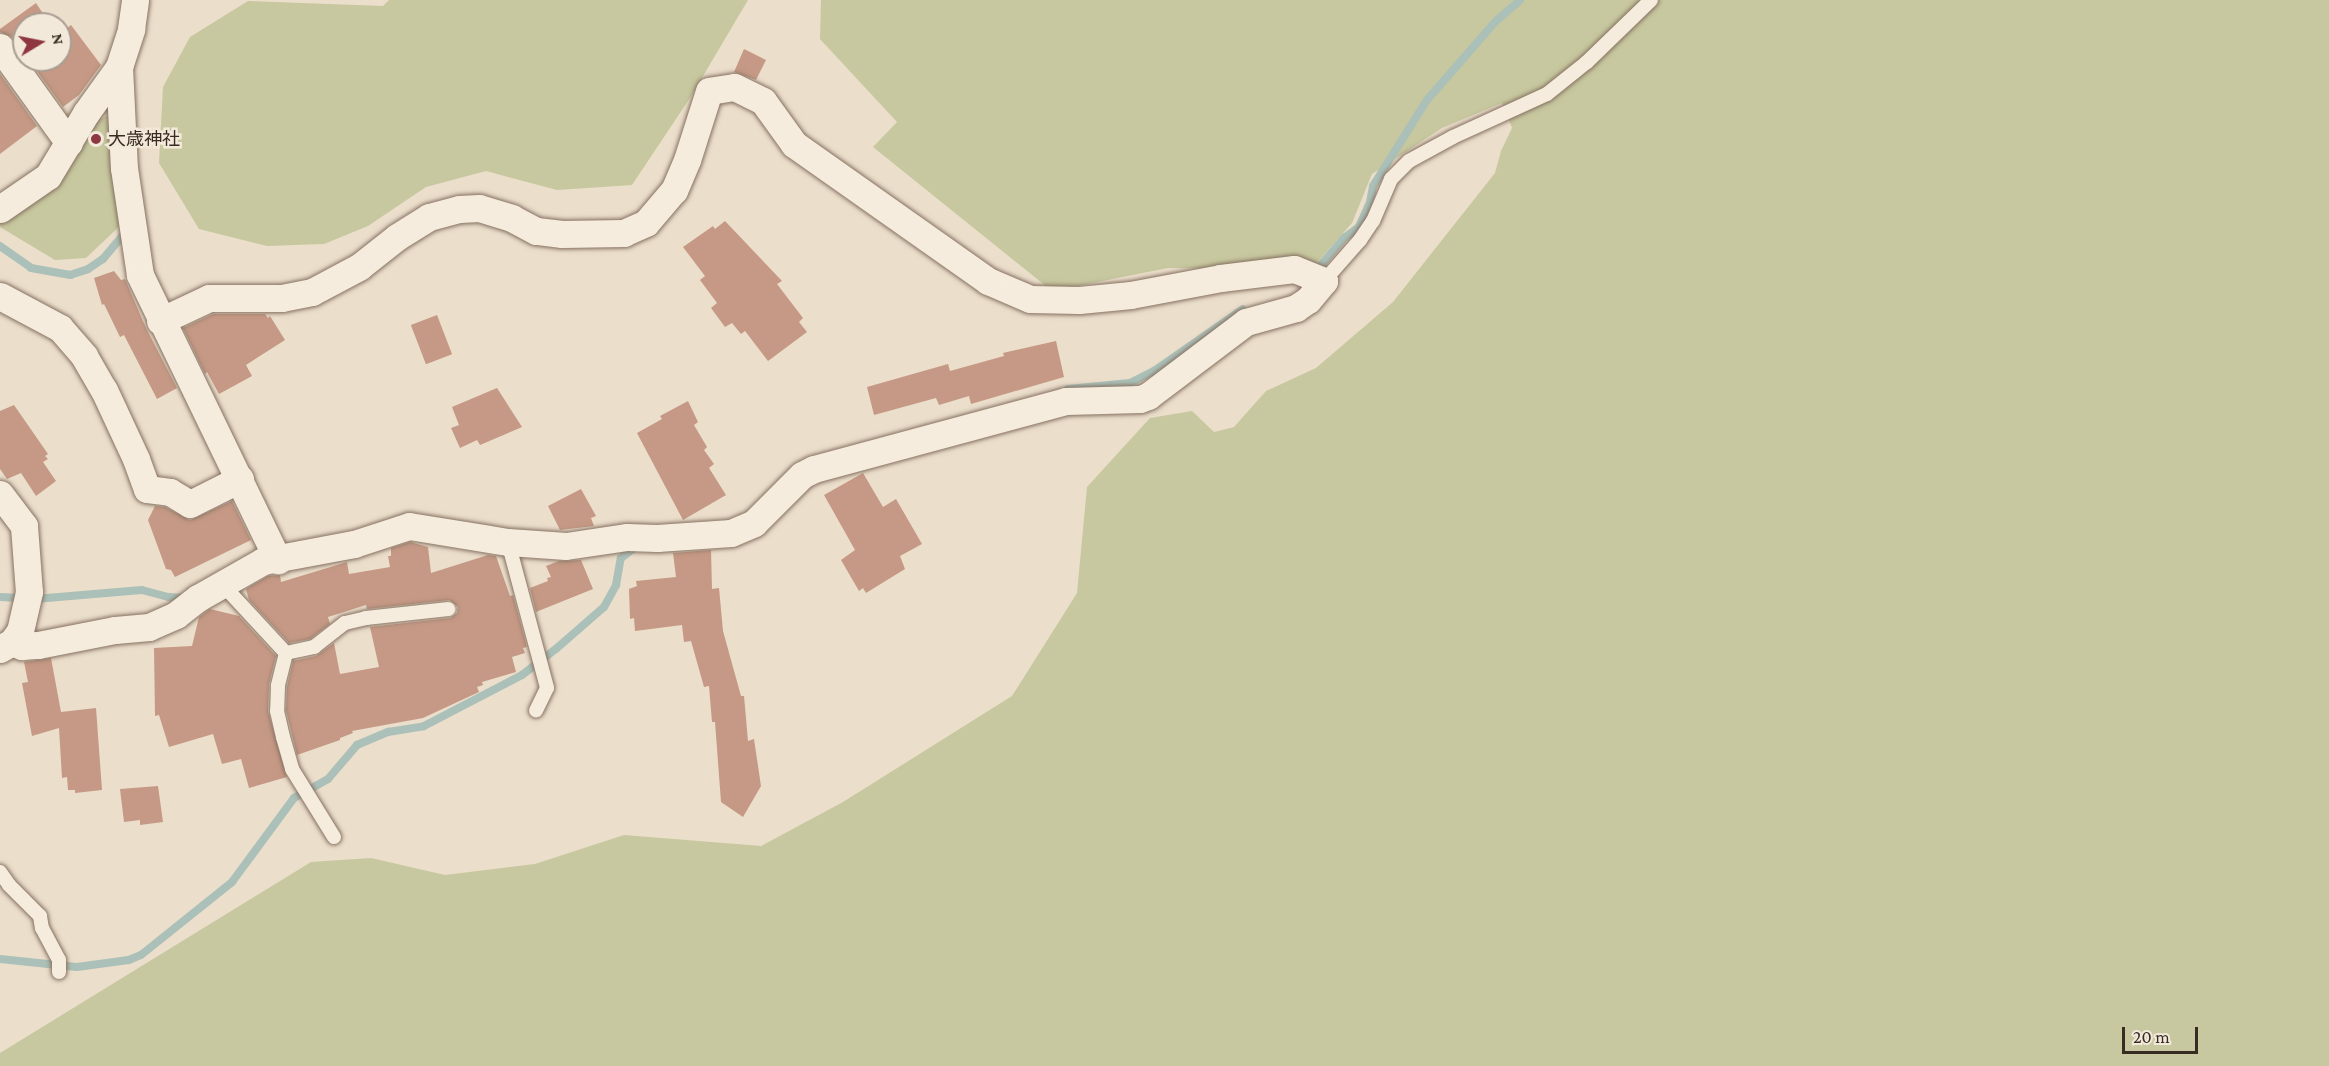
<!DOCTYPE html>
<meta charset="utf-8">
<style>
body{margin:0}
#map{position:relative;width:2329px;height:1066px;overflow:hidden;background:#ebdecb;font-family:"Crimson Pro","Noto Sans JP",serif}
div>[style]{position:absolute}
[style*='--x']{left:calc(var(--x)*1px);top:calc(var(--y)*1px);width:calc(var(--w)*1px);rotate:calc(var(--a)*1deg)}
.green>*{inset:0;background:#c7c89f}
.stream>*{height:8px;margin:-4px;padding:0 4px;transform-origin:4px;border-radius:4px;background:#abc0b8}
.building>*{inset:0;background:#c59985;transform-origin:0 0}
.roads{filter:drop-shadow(0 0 2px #867161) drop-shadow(0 0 2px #867161)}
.lane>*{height:14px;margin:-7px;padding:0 7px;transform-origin:7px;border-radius:7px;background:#f6ecde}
.street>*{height:27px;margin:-13.5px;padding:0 13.5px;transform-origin:13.5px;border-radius:13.5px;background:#f6ecde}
.dots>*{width:16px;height:16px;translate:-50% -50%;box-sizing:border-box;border:3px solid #f3e9da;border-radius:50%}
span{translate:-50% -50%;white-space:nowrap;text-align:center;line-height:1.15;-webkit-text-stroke:5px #f3e9da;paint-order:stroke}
.poi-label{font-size:18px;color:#382b22}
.left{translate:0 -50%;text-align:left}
.north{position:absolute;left:12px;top:12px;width:60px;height:60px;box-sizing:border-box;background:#f3e9da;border:2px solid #a89d90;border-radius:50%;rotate:80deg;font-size:16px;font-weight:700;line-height:24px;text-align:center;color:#382b22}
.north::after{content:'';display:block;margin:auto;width:21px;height:27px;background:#8f3740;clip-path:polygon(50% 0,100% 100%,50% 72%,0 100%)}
.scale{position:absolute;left:2122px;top:1027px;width:76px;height:27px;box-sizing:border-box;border:3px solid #382b22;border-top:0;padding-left:8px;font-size:18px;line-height:21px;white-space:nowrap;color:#382b22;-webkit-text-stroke:4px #f3e9da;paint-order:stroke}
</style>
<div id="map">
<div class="green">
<div style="clip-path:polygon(389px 0,748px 0,690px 98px,632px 185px,557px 190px,486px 171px,426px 187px,368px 226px,324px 244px,267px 246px,199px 229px,159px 163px,163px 87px,190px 37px,248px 1px,383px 6px)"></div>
<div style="clip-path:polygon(821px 0,2329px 0,2329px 1066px,0 1066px,0 1053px,311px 862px,371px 858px,445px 875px,535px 864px,624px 835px,761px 846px,843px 802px,1012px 696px,1077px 593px,1087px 487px,1150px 418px,1192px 411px,1214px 432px,1234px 427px,1266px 391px,1316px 368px,1393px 302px,1495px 173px,1501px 151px,1512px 128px,1502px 103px,1442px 128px,1372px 174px,1352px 223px,1315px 265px,1248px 269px,1168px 268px,1052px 291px,873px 147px,897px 122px,820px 39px)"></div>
<div style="clip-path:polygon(113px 114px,125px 221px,86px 258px,55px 260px,0 227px,0 220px,94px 121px)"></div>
</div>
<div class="stream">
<div style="--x:0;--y:246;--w:38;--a:35"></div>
<div style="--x:31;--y:268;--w:40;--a:10"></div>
<div style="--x:70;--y:275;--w:19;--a:-18"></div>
<div style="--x:88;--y:269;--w:18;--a:-34"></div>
<div style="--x:103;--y:259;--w:38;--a:-50"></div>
<div style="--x:1314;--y:273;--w:46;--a:-49.4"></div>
<div style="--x:1344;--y:238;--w:19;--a:-36"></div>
<div style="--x:1359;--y:227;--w:27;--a:-66"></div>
<div style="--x:1370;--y:202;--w:16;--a:-79"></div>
<div style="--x:1373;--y:186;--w:102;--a:-57.9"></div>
<div style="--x:1427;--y:100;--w:103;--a:-48.9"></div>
<div style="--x:1495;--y:22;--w:33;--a:-41"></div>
<div style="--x:1068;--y:389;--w:62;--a:-5.5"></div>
<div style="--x:1130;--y:383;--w:27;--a:-27"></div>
<div style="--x:1154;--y:371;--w:108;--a:-34.9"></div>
<div style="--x:0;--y:597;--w:35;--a:3"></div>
<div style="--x:35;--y:599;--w:107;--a:-4.8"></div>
<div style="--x:142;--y:590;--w:28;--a:15"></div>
<div style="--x:169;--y:597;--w:15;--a:4"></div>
<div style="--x:0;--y:959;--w:77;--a:5.9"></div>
<div style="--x:77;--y:967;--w:52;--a:-7.7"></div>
<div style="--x:129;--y:960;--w:13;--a:-23"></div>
<div style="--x:141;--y:955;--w:117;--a:-38.7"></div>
<div style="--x:232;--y:882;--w:104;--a:-53.6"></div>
<div style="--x:294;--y:798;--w:39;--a:-29"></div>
<div style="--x:328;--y:779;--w:45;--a:-49.5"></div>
<div style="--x:357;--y:745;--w:34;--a:-23"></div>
<div style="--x:388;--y:732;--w:36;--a:-9"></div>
<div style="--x:424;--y:726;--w:110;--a:-27.5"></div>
<div style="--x:522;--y:675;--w:44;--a:-37.6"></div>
<div style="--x:557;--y:648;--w:62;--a:-41.1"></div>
<div style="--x:604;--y:607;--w:25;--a:-61"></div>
<div style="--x:616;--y:585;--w:27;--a:-80"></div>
<div style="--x:621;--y:558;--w:20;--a:-37"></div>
</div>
<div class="building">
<div style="clip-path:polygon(36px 3px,50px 24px,24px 24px,24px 53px,12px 37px,0 32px,0 29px)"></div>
<div style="clip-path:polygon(71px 25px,101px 65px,79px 95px,63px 107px,29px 60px,60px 60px,60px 34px)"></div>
<div style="clip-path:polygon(744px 49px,766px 60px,756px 80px,734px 72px)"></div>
<div style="clip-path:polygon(0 74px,37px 126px,0 154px)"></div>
<div style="clip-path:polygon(725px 221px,782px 281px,777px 284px,803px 318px,799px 322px,807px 332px,768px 361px,745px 331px,741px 334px,732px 323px,725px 327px,711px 308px,717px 303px,700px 280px,705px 276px,683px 247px,713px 226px,715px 229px)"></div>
<div style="clip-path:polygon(114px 271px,121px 280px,125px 279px,146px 328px,177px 388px,157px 399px,124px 335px,120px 337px,104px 304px,102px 305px,94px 278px)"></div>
<div style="clip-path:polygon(213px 314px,265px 314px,268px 318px,270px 316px,285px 340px,246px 365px,252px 376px,219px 394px,207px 372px,205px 374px,183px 328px)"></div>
<div style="left:437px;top:315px;width:42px;height:28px;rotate:69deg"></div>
<div style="clip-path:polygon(1056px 341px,1064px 377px,971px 404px,969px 396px,939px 405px,936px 398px,874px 415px,867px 387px,948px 364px,950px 371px,1004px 356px,1003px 353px)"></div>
<div style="clip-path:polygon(497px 388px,522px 427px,480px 445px,477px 440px,460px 448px,451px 428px,459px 425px,452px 407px)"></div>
<div style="clip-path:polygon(688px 401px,698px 422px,694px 425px,707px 447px,704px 450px,714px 464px,709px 468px,726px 495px,683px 520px,637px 433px,662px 419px,660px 416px)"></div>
<div style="clip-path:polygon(14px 405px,48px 454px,45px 456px,48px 459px,43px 462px,56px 481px,36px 496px,21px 473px,7px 479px,0 469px,0 411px)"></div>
<div style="clip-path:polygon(863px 473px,883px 507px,896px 499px,922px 544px,900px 556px,905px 569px,866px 593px,863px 588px,859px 591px,841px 560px,855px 550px,824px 495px)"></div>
<div style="clip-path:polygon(581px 489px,596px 516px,591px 518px,594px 526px,560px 530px,548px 506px)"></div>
<div style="clip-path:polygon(232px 501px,251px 540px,175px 577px,171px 570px,166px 569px,148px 520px,155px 506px,165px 507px,190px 520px)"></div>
<div style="clip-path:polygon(410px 542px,428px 547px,431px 573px,488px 555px,496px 556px,510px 596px,513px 595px,527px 647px,523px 648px,525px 653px,512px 657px,516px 672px,482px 682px,483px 685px,477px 687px,479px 692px,423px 718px,352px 731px,353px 733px,340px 738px,340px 740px,297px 755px,286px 710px,287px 687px,293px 661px,316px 656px,334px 643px,340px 674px,379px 667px,370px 627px,450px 618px,457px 613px,458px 607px,449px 600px,367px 609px,366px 605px,328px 617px,330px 624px,310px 639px,289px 643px,249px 600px,246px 589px,268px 576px,280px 575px,281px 582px,347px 562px,349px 574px,390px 567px,388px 556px,391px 556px,391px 548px)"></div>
<div style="clip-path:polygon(711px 550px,712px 589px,719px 588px,723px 631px,741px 696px,744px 696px,748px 741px,754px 739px,761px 786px,743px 817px,721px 802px,715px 722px,712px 722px,709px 686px,704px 687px,691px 641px,684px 642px,682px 625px,635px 631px,634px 618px,630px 619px,629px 589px,637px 586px,636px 581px,676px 577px,673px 553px)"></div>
<div style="clip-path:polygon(581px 560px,593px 589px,536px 612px,530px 588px,548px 581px,547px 578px,551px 577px,546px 566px,559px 561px)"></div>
<div style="clip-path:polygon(210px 609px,239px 616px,276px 656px,269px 684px,268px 711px,287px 777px,249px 788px,241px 759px,222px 764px,213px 734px,169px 747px,159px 715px,155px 716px,154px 648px,192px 646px,199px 617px)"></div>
<div style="clip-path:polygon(51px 658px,61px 712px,96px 708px,102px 790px,75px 793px,75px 790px,68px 790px,67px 777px,62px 778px,59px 728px,32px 736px,22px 683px,28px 682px,24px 662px)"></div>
<div style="clip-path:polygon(158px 786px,163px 822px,140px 825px,140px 820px,124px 822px,120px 789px)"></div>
</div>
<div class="roads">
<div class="lane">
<div style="--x:1324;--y:281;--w:55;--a:-48.7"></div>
<div style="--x:1360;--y:240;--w:23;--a:-56"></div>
<div style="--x:1373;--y:221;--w:46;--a:-66.8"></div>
<div style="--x:1391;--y:179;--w:25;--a:-45"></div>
<div style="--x:1409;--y:161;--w:50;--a:-28.6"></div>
<div style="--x:1453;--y:137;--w:103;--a:-24.6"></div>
<div style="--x:1547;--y:94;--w:51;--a:-38.7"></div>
<div style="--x:1587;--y:62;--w:89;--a:-44.1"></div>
<div style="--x:508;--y:542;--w:151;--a:75"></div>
<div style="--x:547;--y:688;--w:25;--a:116"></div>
<div style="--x:222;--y:584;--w:94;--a:47.2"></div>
<div style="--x:286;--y:653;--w:34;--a:104"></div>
<div style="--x:278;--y:686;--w:25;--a:92"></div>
<div style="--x:277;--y:711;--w:27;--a:77"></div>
<div style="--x:283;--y:737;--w:33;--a:74"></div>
<div style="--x:292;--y:769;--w:80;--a:58.3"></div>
<div style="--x:286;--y:653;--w:29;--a:-12"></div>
<div style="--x:314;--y:647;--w:39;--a:-38"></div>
<div style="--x:345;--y:623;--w:22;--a:-13"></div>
<div style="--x:366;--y:618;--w:83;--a:-6.2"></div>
<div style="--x:0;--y:872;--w:16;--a:55"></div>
<div style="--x:9;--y:885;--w:44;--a:45"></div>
<div style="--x:40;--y:916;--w:12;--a:81"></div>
<div style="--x:42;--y:928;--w:36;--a:62"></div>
<div style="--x:59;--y:960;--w:12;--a:90"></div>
</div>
<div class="street">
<div style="--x:0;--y:47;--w:118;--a:54.3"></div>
<div style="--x:119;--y:67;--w:101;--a:87.2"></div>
<div style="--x:124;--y:168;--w:108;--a:81.5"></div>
<div style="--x:140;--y:275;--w:317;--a:64.2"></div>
<div style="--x:0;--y:209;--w:58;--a:-34.5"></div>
<div style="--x:48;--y:176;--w:74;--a:-58.9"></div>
<div style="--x:86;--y:113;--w:57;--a:-54.3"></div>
<div style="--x:119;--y:67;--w:40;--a:-72"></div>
<div style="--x:131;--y:29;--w:29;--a:-82"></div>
<div style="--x:0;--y:296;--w:68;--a:28.1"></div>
<div style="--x:60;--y:328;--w:37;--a:49"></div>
<div style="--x:84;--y:356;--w:39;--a:60"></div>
<div style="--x:104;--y:390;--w:76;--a:65.1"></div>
<div style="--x:136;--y:459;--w:32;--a:70"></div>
<div style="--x:147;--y:489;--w:23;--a:7"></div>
<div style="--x:170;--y:492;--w:23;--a:31"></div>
<div style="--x:190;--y:504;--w:56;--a:-26.6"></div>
<div style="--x:0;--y:494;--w:40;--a:53"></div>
<div style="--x:24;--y:526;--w:66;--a:85.7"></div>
<div style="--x:29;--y:592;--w:40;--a:103"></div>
<div style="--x:20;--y:631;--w:14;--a:126"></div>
<div style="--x:12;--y:642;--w:14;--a:150"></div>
<div style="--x:12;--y:642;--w:11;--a:22"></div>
<div style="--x:22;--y:646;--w:16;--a:-4"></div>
<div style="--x:38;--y:645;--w:78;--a:-11"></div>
<div style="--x:115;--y:630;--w:34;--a:-5"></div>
<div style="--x:149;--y:627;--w:30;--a:-24"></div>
<div style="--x:176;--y:615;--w:28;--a:-38"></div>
<div style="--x:198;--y:598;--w:75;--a:-29.6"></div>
<div style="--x:263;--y:561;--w:93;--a:-10.6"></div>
<div style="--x:354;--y:544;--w:58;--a:-18.1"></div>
<div style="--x:409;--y:526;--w:100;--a:9.2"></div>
<div style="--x:508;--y:542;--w:58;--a:3.9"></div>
<div style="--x:566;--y:546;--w:62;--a:-8.4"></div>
<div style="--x:627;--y:537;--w:30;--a:2"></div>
<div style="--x:657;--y:538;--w:74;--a:-3.9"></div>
<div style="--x:731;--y:533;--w:25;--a:-23"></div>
<div style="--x:754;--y:523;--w:68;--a:-45"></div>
<div style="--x:802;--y:475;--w:13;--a:-27"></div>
<div style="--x:814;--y:469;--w:261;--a:-15.1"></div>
<div style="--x:1066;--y:401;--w:74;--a:-1.5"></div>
<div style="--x:1140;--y:399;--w:9;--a:-21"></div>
<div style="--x:1148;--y:396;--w:123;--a:-37.1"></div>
<div style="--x:1246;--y:322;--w:52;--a:-15.6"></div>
<div style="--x:1296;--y:308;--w:14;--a:-34"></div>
<div style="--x:1308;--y:300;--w:25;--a:-50"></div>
<div style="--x:1324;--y:281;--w:32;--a:-158"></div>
<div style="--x:1294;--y:269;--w:74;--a:173"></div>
<div style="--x:1221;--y:278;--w:92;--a:169.3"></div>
<div style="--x:1131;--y:295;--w:52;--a:174.5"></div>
<div style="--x:1079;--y:300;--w:49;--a:-178.8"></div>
<div style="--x:1030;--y:299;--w:46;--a:-156.8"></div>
<div style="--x:988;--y:281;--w:237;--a:-144.8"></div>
<div style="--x:794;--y:144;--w:53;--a:-125.8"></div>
<div style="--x:763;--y:101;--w:32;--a:-154"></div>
<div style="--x:734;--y:87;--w:25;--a:171"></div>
<div style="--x:709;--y:91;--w:72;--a:107.7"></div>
<div style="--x:687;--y:160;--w:33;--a:113"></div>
<div style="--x:674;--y:190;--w:43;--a:130.3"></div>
<div style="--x:646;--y:223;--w:24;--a:156"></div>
<div style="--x:624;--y:233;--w:62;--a:179.1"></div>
<div style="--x:562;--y:234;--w:26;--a:-173"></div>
<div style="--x:536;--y:231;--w:27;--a:-152"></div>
<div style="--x:512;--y:218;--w:34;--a:-163"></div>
<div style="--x:479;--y:208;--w:20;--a:177"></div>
<div style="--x:459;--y:209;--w:31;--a:165"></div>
<div style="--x:429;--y:217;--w:38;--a:148"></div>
<div style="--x:397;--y:237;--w:48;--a:141.7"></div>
<div style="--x:359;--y:267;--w:53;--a:152"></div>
<div style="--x:312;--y:292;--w:31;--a:169"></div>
<div style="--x:282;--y:298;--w:73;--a:180"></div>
<div style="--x:209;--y:298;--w:54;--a:154.9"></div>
</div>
</div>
<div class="dots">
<div style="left:96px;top:139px;background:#8f3740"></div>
</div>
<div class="poi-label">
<span class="left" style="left:108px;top:139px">大歳神社</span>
</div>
<div class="north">N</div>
<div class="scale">20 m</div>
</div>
